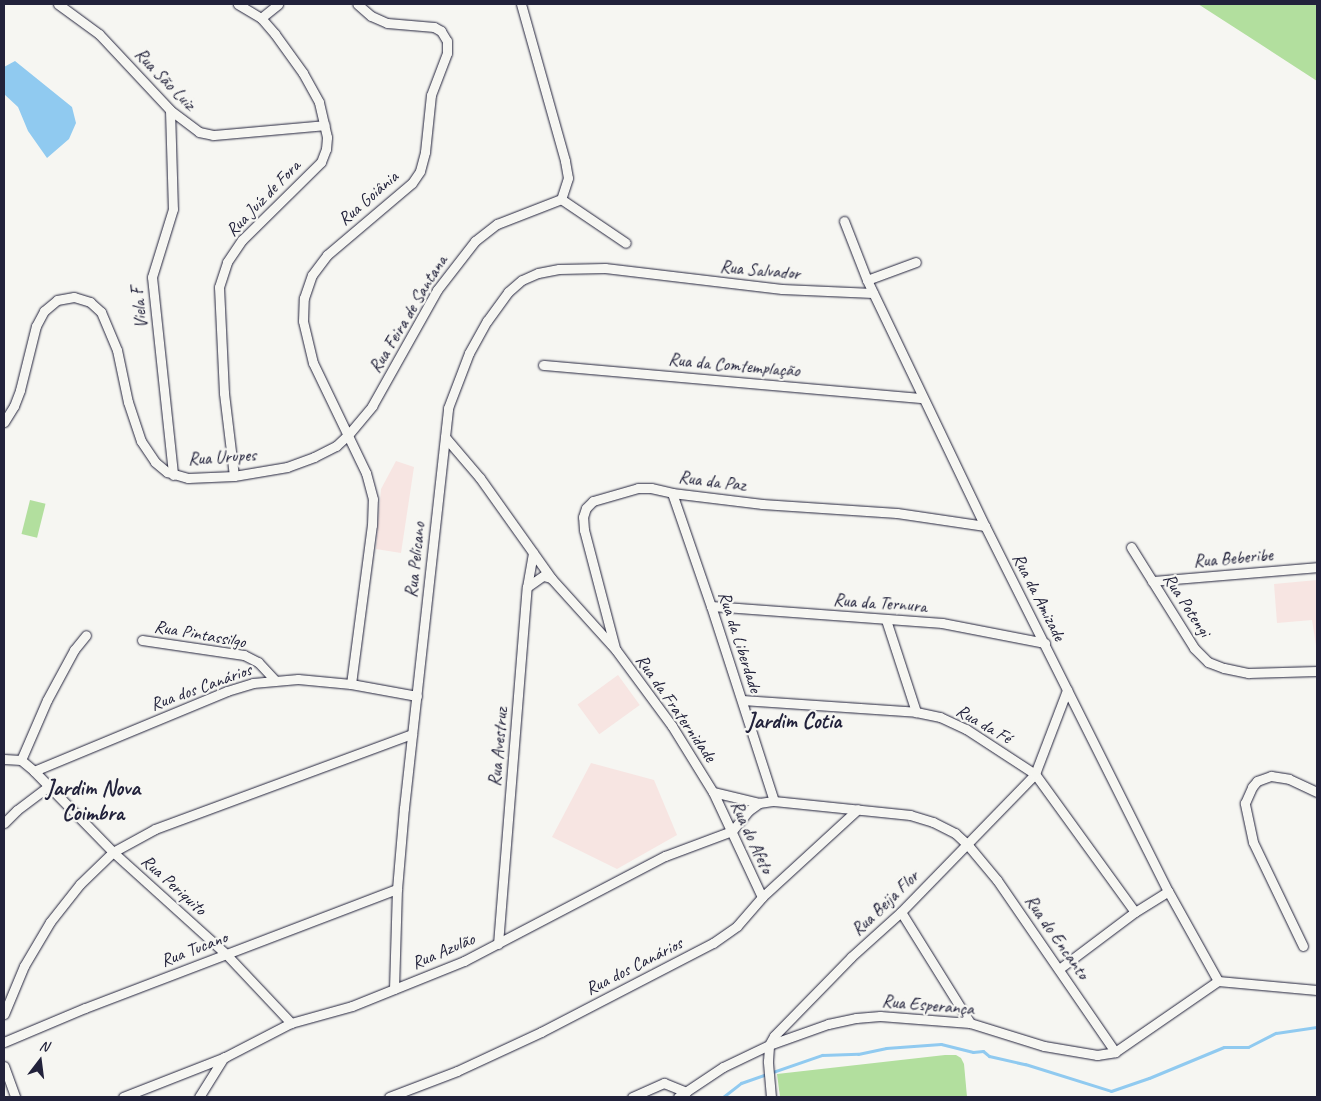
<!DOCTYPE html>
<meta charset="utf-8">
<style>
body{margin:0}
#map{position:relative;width:1321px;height:1101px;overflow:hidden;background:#f6f6f2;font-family:Caveat,sans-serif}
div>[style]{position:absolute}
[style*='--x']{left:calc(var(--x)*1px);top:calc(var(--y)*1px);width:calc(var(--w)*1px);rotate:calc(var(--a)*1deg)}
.built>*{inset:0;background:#f7e5e2;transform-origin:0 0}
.green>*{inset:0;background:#b2df9e;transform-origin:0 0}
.water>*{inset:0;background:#90caf0}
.stream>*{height:3px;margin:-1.5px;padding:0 1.5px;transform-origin:1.5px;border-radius:1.5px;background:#90caf0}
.roads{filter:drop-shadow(0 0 1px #22223b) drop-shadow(0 0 1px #22223b)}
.street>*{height:9px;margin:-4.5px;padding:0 4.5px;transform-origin:4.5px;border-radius:4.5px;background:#f6f6f2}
span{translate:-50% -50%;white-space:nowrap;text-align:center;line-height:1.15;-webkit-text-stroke:4.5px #f6f6f2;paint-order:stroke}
.street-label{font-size:18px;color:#22223b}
.district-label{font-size:22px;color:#22223b;font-weight:700}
.frame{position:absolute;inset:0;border:5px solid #22223b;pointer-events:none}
.north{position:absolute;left:15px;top:1036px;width:50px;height:50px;-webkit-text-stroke:4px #f6f6f2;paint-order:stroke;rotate:15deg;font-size:14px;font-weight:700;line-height:20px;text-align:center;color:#22223b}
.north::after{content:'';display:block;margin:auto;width:18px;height:22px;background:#22223b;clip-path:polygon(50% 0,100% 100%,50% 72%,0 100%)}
</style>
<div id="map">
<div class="built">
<div style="clip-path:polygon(396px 461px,414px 467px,401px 553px,376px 549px,381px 489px)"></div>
<div style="clip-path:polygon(1317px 580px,1317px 652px,1312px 620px,1277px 623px,1274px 584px)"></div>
<div style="left:618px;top:675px;width:37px;height:50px;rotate:54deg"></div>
<div style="clip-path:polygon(591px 763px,654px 780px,677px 835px,617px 869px,552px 837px)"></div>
</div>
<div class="green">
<div style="clip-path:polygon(1198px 4px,1317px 4px,1317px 81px,1257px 42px)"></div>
<div style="left:30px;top:500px;width:16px;height:35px;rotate:14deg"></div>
<div style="clip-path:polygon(945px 1055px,956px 1055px,961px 1058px,964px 1064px,967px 1097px,780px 1097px,777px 1074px)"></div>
</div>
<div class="water">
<div style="clip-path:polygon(15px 61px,72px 107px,76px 123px,69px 139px,47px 158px,28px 131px,18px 107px,4px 94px,4px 67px)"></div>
</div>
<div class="stream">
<div style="--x:723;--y:1097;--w:23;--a:-38"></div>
<div style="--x:741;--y:1083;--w:86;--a:-19.1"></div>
<div style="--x:822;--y:1055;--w:36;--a:-2"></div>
<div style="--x:858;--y:1054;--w:29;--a:-12"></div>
<div style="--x:886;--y:1048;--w:55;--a:-4.2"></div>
<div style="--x:941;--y:1044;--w:33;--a:14"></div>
<div style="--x:973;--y:1052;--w:10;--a:-6"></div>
<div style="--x:983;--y:1051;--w:8;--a:40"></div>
<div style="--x:989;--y:1056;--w:37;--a:13"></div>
<div style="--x:1025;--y:1064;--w:90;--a:17.4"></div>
<div style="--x:1111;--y:1091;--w:40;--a:-18.9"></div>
<div style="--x:1149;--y:1078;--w:81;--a:-22.5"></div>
<div style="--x:1224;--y:1047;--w:24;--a:0"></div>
<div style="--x:1248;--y:1047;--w:31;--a:-27"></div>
<div style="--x:1276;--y:1033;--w:41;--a:-8.3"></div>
</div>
<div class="roads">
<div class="street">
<div style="--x:58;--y:4;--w:51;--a:36.2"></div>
<div style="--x:99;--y:34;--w:104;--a:46.9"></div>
<div style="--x:170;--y:110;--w:36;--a:37"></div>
<div style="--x:199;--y:132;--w:14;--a:12"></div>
<div style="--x:213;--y:135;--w:112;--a:-5.1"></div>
<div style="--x:521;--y:4;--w:163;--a:74.3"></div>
<div style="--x:565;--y:161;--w:17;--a:80"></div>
<div style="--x:568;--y:178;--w:22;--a:108"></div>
<div style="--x:261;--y:18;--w:22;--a:-39"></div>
<div style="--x:170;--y:110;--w:99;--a:88.3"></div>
<div style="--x:173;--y:209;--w:71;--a:107.2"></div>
<div style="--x:152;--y:277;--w:199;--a:83.9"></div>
<div style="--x:561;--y:199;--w:78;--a:34.1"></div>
<div style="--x:844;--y:221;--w:63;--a:68.7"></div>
<div style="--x:867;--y:280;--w:273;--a:64.4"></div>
<div style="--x:985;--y:526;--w:408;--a:63.4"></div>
<div style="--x:1168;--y:891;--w:103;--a:60.9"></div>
<div style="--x:867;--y:280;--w:52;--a:-20.2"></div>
<div style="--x:543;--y:365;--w:380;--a:5"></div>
<div style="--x:4;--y:422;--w:19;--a:-58"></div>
<div style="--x:14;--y:406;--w:17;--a:-69"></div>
<div style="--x:20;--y:390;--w:66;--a:-76"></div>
<div style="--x:36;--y:326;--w:17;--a:-62"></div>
<div style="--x:44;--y:311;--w:17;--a:-40"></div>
<div style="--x:57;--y:300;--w:17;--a:-10"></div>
<div style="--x:74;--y:297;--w:17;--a:17"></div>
<div style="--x:90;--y:302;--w:15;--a:42"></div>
<div style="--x:101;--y:312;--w:41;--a:67.2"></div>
<div style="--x:117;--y:350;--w:53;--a:78.1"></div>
<div style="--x:128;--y:402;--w:41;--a:71.6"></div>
<div style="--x:141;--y:441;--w:25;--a:56"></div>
<div style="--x:155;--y:462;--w:16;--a:40"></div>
<div style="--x:167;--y:472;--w:22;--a:16"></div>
<div style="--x:188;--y:478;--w:46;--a:-2.5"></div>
<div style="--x:234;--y:476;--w:54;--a:-9.6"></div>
<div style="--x:287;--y:467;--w:29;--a:-20"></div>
<div style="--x:314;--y:457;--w:25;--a:-27"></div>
<div style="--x:336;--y:446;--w:16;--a:-43"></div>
<div style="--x:348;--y:435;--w:38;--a:-50"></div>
<div style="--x:372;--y:406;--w:133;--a:-60.7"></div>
<div style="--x:437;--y:290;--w:62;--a:-52.2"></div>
<div style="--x:475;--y:241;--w:28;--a:-38"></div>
<div style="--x:497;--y:224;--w:69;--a:-21.3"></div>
<div style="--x:445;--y:437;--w:54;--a:49.5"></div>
<div style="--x:480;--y:478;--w:123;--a:54.6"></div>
<div style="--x:551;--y:578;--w:97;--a:47.9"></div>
<div style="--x:616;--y:650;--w:94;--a:53.6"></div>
<div style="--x:672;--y:726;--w:78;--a:58.2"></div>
<div style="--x:713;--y:792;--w:47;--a:13.4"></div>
<div style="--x:759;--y:803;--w:15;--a:-8"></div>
<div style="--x:774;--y:801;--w:137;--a:5.9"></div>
<div style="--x:910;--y:815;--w:24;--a:17"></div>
<div style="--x:933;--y:822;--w:25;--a:27"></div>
<div style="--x:955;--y:833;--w:16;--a:43"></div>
<div style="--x:967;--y:844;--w:47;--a:50.2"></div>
<div style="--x:997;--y:880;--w:209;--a:55.5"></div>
<div style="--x:234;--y:476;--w:84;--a:-96.9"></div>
<div style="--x:224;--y:393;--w:106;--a:-92.7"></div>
<div style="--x:219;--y:287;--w:26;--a:-72"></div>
<div style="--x:227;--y:262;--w:27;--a:-56"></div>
<div style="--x:242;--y:240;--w:111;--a:-44.6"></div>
<div style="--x:321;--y:162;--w:14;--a:-69"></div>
<div style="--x:326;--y:149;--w:12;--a:-85"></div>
<div style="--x:327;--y:137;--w:36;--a:-103"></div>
<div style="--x:319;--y:102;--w:33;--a:-119"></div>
<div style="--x:303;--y:73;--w:48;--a:-125.7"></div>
<div style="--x:275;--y:34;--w:21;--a:-131"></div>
<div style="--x:261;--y:18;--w:27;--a:-149"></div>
<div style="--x:672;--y:493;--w:120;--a:71"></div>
<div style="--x:711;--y:606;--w:205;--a:72.1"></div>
<div style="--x:1131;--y:547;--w:119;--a:58"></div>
<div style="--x:1194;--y:648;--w:20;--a:45"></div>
<div style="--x:1208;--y:662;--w:17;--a:21"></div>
<div style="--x:1224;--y:668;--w:25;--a:12"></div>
<div style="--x:1248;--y:673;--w:69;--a:-1.7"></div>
<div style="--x:1152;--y:581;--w:166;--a:-4.8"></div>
<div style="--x:527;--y:587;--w:19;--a:-35"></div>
<div style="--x:543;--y:576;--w:8;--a:14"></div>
<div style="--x:711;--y:606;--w:232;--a:4.2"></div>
<div style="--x:942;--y:623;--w:105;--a:11"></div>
<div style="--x:886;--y:620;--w:97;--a:71.9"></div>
<div style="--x:142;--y:640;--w:103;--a:8.4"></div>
<div style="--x:244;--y:655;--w:16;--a:27"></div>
<div style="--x:258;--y:662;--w:25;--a:47"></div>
<div style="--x:615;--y:648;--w:122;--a:-104.7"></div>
<div style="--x:584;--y:530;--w:13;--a:-94"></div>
<div style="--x:583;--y:517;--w:9;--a:-72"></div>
<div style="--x:586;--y:508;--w:10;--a:-45"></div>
<div style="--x:593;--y:501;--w:47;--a:-16.1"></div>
<div style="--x:638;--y:488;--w:13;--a:0"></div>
<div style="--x:651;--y:488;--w:22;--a:13"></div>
<div style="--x:672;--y:493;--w:91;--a:7"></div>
<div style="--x:762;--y:504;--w:135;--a:3.8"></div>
<div style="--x:897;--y:513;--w:89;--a:8.4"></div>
<div style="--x:351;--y:684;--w:160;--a:-82.5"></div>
<div style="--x:372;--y:525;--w:26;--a:-88"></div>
<div style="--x:373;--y:499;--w:27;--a:-105"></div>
<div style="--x:366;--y:473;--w:122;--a:-115.7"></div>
<div style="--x:313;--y:363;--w:43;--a:-103.4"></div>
<div style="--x:303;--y:321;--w:23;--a:-88"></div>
<div style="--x:304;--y:298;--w:24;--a:-71"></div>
<div style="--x:312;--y:275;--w:25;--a:-53"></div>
<div style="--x:327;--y:255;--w:111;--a:-40.3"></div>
<div style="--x:412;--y:183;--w:14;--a:-56"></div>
<div style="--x:420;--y:171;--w:20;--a:-75"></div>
<div style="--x:425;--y:152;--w:57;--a:-84"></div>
<div style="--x:431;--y:95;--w:45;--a:-69.1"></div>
<div style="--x:447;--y:53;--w:12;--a:-90"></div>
<div style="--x:447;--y:41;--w:12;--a:-121"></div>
<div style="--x:441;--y:31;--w:8;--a:-150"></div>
<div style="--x:434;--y:27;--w:47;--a:-175.1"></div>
<div style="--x:387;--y:23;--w:17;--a:-156"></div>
<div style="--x:371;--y:16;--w:18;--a:-139"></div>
<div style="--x:742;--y:700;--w:174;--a:3.9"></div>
<div style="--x:916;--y:712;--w:25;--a:12"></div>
<div style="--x:940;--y:717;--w:29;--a:25"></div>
<div style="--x:966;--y:729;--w:82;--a:33.1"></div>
<div style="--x:1035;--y:774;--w:170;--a:54.1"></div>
<div style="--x:4;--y:759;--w:17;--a:3"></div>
<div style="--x:21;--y:760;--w:17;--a:40"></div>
<div style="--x:34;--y:771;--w:113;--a:45.7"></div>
<div style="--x:113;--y:852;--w:152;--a:42.1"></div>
<div style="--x:226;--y:954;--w:95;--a:46.7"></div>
<div style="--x:21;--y:760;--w:65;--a:-66.6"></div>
<div style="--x:47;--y:700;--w:57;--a:-61.6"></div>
<div style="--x:74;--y:650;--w:19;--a:-51"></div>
<div style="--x:34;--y:771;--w:209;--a:-22.5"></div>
<div style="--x:227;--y:691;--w:27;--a:-17"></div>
<div style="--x:253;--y:683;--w:45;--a:-5.1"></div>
<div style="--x:298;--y:679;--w:53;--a:5.4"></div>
<div style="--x:351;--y:684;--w:67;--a:10.3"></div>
<div style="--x:713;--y:792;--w:116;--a:65"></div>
<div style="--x:4;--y:823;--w:18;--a:-45"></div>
<div style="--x:17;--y:810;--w:40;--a:-37"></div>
<div style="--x:901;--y:912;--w:131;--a:58.1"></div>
<div style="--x:498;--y:944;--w:358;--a:-85.4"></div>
<div style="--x:527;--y:587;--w:35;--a:-80"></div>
<div style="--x:1303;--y:946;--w:115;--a:-115.7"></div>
<div style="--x:1253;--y:842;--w:40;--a:-102"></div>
<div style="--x:1245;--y:803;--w:17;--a:-66"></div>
<div style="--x:1252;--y:787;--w:8;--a:-50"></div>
<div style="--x:1257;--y:781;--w:15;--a:-20"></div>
<div style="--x:1271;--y:776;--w:18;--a:9"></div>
<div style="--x:1289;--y:779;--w:31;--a:25"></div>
<div style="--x:1059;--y:969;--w:95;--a:-36.9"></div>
<div style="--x:1135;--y:912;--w:39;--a:-32"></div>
<div style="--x:394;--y:989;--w:100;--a:-88.3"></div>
<div style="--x:397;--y:889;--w:81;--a:-85.1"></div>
<div style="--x:404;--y:808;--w:402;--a:-83.7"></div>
<div style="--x:448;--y:408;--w:59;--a:-69.1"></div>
<div style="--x:469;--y:353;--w:37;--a:-61"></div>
<div style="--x:487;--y:321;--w:36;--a:-54"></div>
<div style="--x:508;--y:292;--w:18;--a:-41"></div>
<div style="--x:522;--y:280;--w:17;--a:-24"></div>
<div style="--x:538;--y:273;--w:21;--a:-11"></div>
<div style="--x:559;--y:269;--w:46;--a:-1.2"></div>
<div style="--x:605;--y:268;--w:178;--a:6.8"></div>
<div style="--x:782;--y:289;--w:91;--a:2.5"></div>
<div style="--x:4;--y:1014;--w:52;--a:-67.4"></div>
<div style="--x:24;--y:966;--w:51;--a:-59.4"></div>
<div style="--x:50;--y:922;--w:48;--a:-51.7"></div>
<div style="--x:80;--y:884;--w:46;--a:-44.1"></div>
<div style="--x:113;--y:852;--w:48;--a:-28.7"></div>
<div style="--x:155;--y:829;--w:274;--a:-20.3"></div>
<div style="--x:4;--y:1042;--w:88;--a:-22.8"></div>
<div style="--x:85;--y:1008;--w:334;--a:-20.9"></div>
<div style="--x:4;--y:1066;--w:33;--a:70"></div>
<div style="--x:123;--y:1097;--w:110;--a:-21.4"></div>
<div style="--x:225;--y:1057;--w:74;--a:-27.3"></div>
<div style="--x:291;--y:1023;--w:63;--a:-15.6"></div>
<div style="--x:352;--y:1006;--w:121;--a:-21.9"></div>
<div style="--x:464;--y:961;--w:227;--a:-27.6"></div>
<div style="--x:665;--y:856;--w:72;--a:-20.5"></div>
<div style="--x:732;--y:831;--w:26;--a:-51"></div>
<div style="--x:748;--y:811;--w:14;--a:-36"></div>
<div style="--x:199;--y:1097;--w:47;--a:-58"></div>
<div style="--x:389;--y:1097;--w:73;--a:-20.9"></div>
<div style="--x:457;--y:1071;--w:93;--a:-24.9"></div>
<div style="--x:541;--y:1032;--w:194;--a:-27.4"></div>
<div style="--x:713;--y:943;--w:29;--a:-35"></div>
<div style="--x:737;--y:926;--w:38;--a:-49"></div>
<div style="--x:762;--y:897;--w:130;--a:-42.5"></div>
<div style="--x:632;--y:1097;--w:35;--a:-24"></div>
<div style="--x:664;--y:1083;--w:24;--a:22"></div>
<div style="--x:678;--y:1097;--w:54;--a:-33.7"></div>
<div style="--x:723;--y:1067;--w:51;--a:-25.6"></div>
<div style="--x:769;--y:1045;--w:63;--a:-19.6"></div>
<div style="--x:828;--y:1024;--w:29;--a:-12"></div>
<div style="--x:856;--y:1018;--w:24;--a:-5"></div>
<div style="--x:880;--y:1016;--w:90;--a:4.4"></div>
<div style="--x:970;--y:1023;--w:77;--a:17.3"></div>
<div style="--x:1044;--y:1046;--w:54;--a:9.6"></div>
<div style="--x:1097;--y:1055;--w:18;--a:-9"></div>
<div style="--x:1115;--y:1052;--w:125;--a:-34.6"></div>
<div style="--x:1218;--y:981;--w:99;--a:5.2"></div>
<div style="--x:771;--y:1097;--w:36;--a:-95"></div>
<div style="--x:768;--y:1061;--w:16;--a:-86"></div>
<div style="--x:769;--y:1045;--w:10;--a:-61"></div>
<div style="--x:774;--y:1036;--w:110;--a:-45.7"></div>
<div style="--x:851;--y:957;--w:67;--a:-42"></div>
<div style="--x:901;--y:912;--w:192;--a:-45.8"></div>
<div style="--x:1035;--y:774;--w:90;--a:-69.1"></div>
</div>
</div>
<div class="street-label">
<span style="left:165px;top:79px;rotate:46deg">Rua São Luiz</span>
<span style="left:263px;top:198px;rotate:-46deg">Rua Juíz de Fora</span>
<span style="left:368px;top:198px;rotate:-41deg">Rua Goiânia</span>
<span style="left:760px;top:270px;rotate:5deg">Rua Salvador</span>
<span style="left:139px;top:308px;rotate:-96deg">Viela F</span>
<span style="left:408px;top:314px;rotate:-59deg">Rua Feira de Santana</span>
<span style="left:734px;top:365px;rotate:5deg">Rua da Comtemplação</span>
<span style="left:222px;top:457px;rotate:-4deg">Rua Urupes</span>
<span style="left:712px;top:481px;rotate:7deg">Rua da Paz</span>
<span style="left:1233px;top:558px;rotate:-5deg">Rua Beberibe</span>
<span style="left:415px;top:560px;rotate:-84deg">Rua Pelicano</span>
<span style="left:1039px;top:597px;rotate:63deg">Rua da Amizade</span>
<span style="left:880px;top:603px;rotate:4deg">Rua da Ternura</span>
<span style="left:1187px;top:605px;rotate:57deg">Rua Potengi</span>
<span style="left:200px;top:634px;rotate:10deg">Rua Pintassilgo</span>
<span style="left:740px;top:642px;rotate:72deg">Rua da Liberdade</span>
<span style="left:201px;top:687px;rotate:-20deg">Rua dos Canários</span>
<span style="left:676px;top:708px;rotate:55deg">Rua da Fraternidade</span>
<span style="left:984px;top:724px;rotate:30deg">Rua da Fé</span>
<span style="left:498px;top:747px;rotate:-85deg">Rua Avestruz</span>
<span style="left:752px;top:837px;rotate:65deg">Rua do Afeto</span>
<span style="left:174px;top:885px;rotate:42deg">Rua Periquito</span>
<span style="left:885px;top:903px;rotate:-44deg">Rua Beija Flor</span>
<span style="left:1057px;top:937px;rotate:55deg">Rua do Encanto</span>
<span style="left:194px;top:949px;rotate:-21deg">Rua Tucano</span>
<span style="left:443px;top:951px;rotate:-23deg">Rua Azulão</span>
<span style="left:634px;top:966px;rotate:-27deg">Rua dos Canários</span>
<span style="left:928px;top:1005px;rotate:5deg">Rua Esperança</span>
</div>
<div class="district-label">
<span style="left:794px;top:722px">Jardim Cotia</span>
<span style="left:93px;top:801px">Jardim Nova<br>Coimbra</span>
</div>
<div class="frame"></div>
<div class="north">N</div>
</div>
